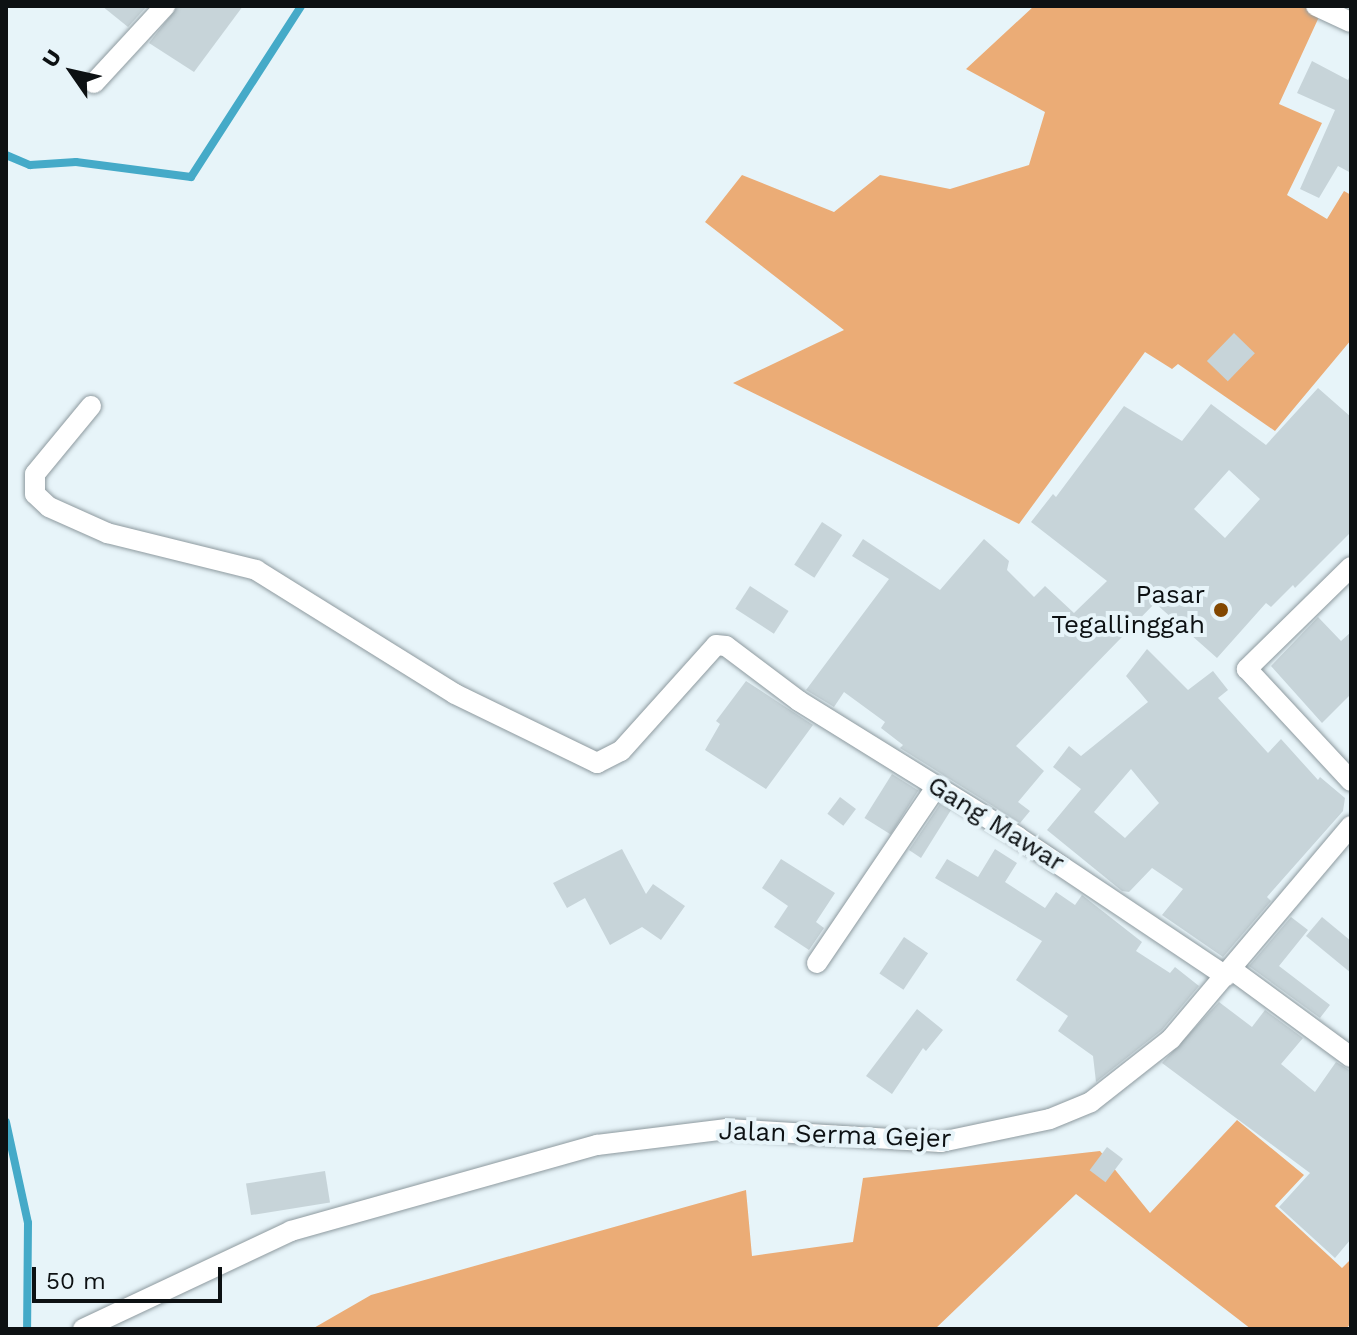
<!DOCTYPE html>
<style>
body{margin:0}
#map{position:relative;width:1357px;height:1335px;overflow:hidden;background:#e7f4f9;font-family:"Work Sans",sans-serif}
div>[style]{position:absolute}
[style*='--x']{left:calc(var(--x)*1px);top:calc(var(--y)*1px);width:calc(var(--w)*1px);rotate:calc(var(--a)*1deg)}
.forest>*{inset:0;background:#ebac76}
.stream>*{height:8px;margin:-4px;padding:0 4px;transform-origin:4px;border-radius:4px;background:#45aac8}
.building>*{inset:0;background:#c7d4d9;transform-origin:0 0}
.roads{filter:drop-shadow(0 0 2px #8e9a9f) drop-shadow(0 0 2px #8e9a9f)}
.minor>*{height:20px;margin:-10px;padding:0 10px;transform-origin:10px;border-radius:10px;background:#fff}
.dots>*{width:22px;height:22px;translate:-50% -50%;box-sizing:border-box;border:4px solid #e7f4f9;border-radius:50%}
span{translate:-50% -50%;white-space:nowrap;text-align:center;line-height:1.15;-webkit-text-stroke:8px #e7f4f9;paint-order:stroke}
.poi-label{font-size:26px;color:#0d1113}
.right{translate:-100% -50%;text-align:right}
.street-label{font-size:26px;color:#0d1113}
.frame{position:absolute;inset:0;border:8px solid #0d1113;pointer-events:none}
.north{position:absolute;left:32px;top:32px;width:80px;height:80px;-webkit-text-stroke:6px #e7f4f9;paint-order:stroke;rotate:304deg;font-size:22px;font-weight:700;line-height:32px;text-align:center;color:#0d1113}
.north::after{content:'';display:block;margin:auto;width:28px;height:36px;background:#0d1113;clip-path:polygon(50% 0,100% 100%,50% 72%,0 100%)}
.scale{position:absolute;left:32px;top:1267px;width:190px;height:36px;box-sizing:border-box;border:4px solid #0d1113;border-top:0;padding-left:10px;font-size:24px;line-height:28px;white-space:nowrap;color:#0d1113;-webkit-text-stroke:6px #e7f4f9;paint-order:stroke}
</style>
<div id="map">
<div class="forest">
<div style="clip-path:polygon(1034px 6px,1324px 6px,1279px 104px,1322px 123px,1287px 195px,1327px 219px,1344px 191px,1351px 195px,1351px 340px,1275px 431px,1178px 364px,1172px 369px,1145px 352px,1019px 524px,733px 383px,844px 330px,705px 222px,742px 175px,834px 212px,880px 175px,950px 189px,1029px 165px,1045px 112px,966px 69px)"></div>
<div style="clip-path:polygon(1237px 1120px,1304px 1175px,1275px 1206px,1342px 1268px,1351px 1259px,1351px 1323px,1346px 1329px,1251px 1329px,1076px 1194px,935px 1329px,312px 1329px,371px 1295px,746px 1190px,752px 1256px,853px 1242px,863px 1178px,1100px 1151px,1150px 1213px)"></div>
</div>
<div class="stream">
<div style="--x:6;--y:155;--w:26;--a:23"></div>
<div style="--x:30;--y:165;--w:46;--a:-3.7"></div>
<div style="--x:76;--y:162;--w:116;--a:7.4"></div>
<div style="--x:191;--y:177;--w:203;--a:-57.2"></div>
<div style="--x:6;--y:1122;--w:103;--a:77.7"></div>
<div style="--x:28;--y:1223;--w:106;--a:90.5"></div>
</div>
<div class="building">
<div style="clip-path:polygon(102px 6px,147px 6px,128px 27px)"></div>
<div style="clip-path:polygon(178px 6px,243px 6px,194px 72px,149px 43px)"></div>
<div style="clip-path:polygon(1312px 61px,1348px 80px,1351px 73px,1351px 173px,1338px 166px,1319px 198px,1300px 189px,1335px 110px,1297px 93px)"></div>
<div style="left:1234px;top:333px;width:29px;height:39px;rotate:44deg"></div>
<div style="clip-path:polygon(evenodd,1318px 388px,1351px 417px,1351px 532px,1295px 588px,1293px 585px,1271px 607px,1266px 603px,1217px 658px,1155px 603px,1016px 746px,1044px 771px,1018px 802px,1030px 811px,1020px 823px,900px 748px,903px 745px,881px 728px,885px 722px,844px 692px,834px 707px,806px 690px,889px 579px,852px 556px,863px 539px,940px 590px,984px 539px,1009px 561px,1007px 570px,1034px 597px,1045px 586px,1074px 613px,1107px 581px,1031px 522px,1053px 494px,1056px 497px,1124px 406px,1182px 441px,1211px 404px,1266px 445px,1318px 388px,1229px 470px,1260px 499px,1225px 538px,1194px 509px,1229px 470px)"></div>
<div style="left:822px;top:522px;width:24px;height:51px;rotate:33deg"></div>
<div style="left:750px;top:586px;width:46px;height:27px;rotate:33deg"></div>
<div style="clip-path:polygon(1318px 617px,1341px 641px,1351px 632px,1351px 694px,1322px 723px,1271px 666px)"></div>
<div style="clip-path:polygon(evenodd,1147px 649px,1188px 690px,1213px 671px,1228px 690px,1218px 698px,1268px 753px,1281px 739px,1318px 780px,1320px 777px,1345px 798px,1343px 811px,1267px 897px,1271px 901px,1223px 957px,1162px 915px,1183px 889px,1152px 868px,1129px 892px,1122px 891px,1047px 830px,1081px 789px,1053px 767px,1069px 746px,1081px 756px,1148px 702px,1126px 676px,1147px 649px,1131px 769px,1159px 803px,1125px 838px,1094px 812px,1131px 769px)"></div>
<div style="clip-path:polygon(746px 681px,813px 725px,766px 789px,705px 750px,720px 724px,716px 721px)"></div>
<div style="left:892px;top:774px;width:31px;height:52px;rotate:32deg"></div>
<div style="left:840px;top:797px;width:20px;height:21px;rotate:37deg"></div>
<div style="clip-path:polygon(940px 804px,951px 810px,921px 858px,909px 850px)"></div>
<div style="clip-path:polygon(622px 849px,646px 894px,653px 884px,685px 906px,661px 940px,642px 927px,610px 945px,585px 898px,567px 908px,553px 883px)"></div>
<div style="clip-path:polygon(995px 849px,1017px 863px,1005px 882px,1045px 908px,1056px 892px,1075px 905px,1082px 895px,1142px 942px,1136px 951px,1170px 973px,1175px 967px,1199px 986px,1162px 1030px,1096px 1082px,1093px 1056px,1058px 1031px,1068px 1016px,1016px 980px,1042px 941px,935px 878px,947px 859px,978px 877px)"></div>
<div style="clip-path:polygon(781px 859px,835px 893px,816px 922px,824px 928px,809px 950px,774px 927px,788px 906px,762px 888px)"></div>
<div style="clip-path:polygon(1291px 917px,1308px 930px,1279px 966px,1330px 1005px,1320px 1018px,1249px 966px)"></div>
<div style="clip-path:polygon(1322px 917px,1351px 941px,1351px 973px,1306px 936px)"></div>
<div style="left:904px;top:937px;width:29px;height:44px;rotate:34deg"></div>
<div style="clip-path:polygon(1219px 1002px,1252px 1027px,1265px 1010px,1303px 1038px,1281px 1064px,1315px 1092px,1336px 1062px,1351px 1071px,1351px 1239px,1335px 1258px,1279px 1207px,1310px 1173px,1162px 1063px)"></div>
<div style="clip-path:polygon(917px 1009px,943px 1030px,926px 1051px,923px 1048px,892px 1094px,866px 1076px)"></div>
<div style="left:1107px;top:1147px;width:20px;height:29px;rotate:37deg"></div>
<div style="left:325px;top:1171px;width:32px;height:80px;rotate:81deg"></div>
</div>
<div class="roads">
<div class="minor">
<div style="--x:1316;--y:6;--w:38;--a:25"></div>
<div style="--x:94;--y:83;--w:105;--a:-47.3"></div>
<div style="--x:91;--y:406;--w:88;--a:129.5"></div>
<div style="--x:35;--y:474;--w:20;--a:90"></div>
<div style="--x:35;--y:494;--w:19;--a:43"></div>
<div style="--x:49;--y:507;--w:64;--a:24.1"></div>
<div style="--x:107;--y:533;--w:154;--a:13.9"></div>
<div style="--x:256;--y:570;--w:234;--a:31.9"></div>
<div style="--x:455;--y:694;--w:158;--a:25.9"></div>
<div style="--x:597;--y:763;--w:27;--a:-27"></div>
<div style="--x:621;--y:751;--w:142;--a:-48.1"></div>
<div style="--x:716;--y:645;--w:10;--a:6"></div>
<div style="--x:726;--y:646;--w:91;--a:37"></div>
<div style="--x:799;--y:701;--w:258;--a:31.8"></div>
<div style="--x:1018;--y:837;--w:250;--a:33.8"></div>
<div style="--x:1351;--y:567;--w:146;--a:135.6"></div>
<div style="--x:1247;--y:669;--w:153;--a:47.1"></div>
<div style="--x:817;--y:963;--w:214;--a:-55.9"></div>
<div style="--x:1231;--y:969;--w:149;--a:36.3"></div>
<div style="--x:83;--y:1329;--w:230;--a:-25.2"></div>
<div style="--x:291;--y:1231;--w:318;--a:-15.7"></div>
<div style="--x:597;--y:1145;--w:131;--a:-7"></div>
<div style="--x:727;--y:1129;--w:214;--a:3.5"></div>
<div style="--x:941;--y:1142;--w:111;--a:-11.9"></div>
<div style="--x:1050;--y:1119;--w:44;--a:-22.5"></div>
<div style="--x:1091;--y:1102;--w:102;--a:-38.2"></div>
<div style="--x:1171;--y:1039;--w:279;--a:-49.8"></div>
</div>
</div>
<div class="dots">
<div style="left:1221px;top:610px;background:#824700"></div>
</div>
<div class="poi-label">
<span class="right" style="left:1205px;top:610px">Pasar<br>Tegallinggah</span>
</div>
<div class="street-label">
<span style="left:996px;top:824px;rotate:32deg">Gang Mawar</span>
<span style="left:835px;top:1135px;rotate:2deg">Jalan Serma Gejer</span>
</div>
<div class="frame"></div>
<div class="north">U</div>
<div class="scale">50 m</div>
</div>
